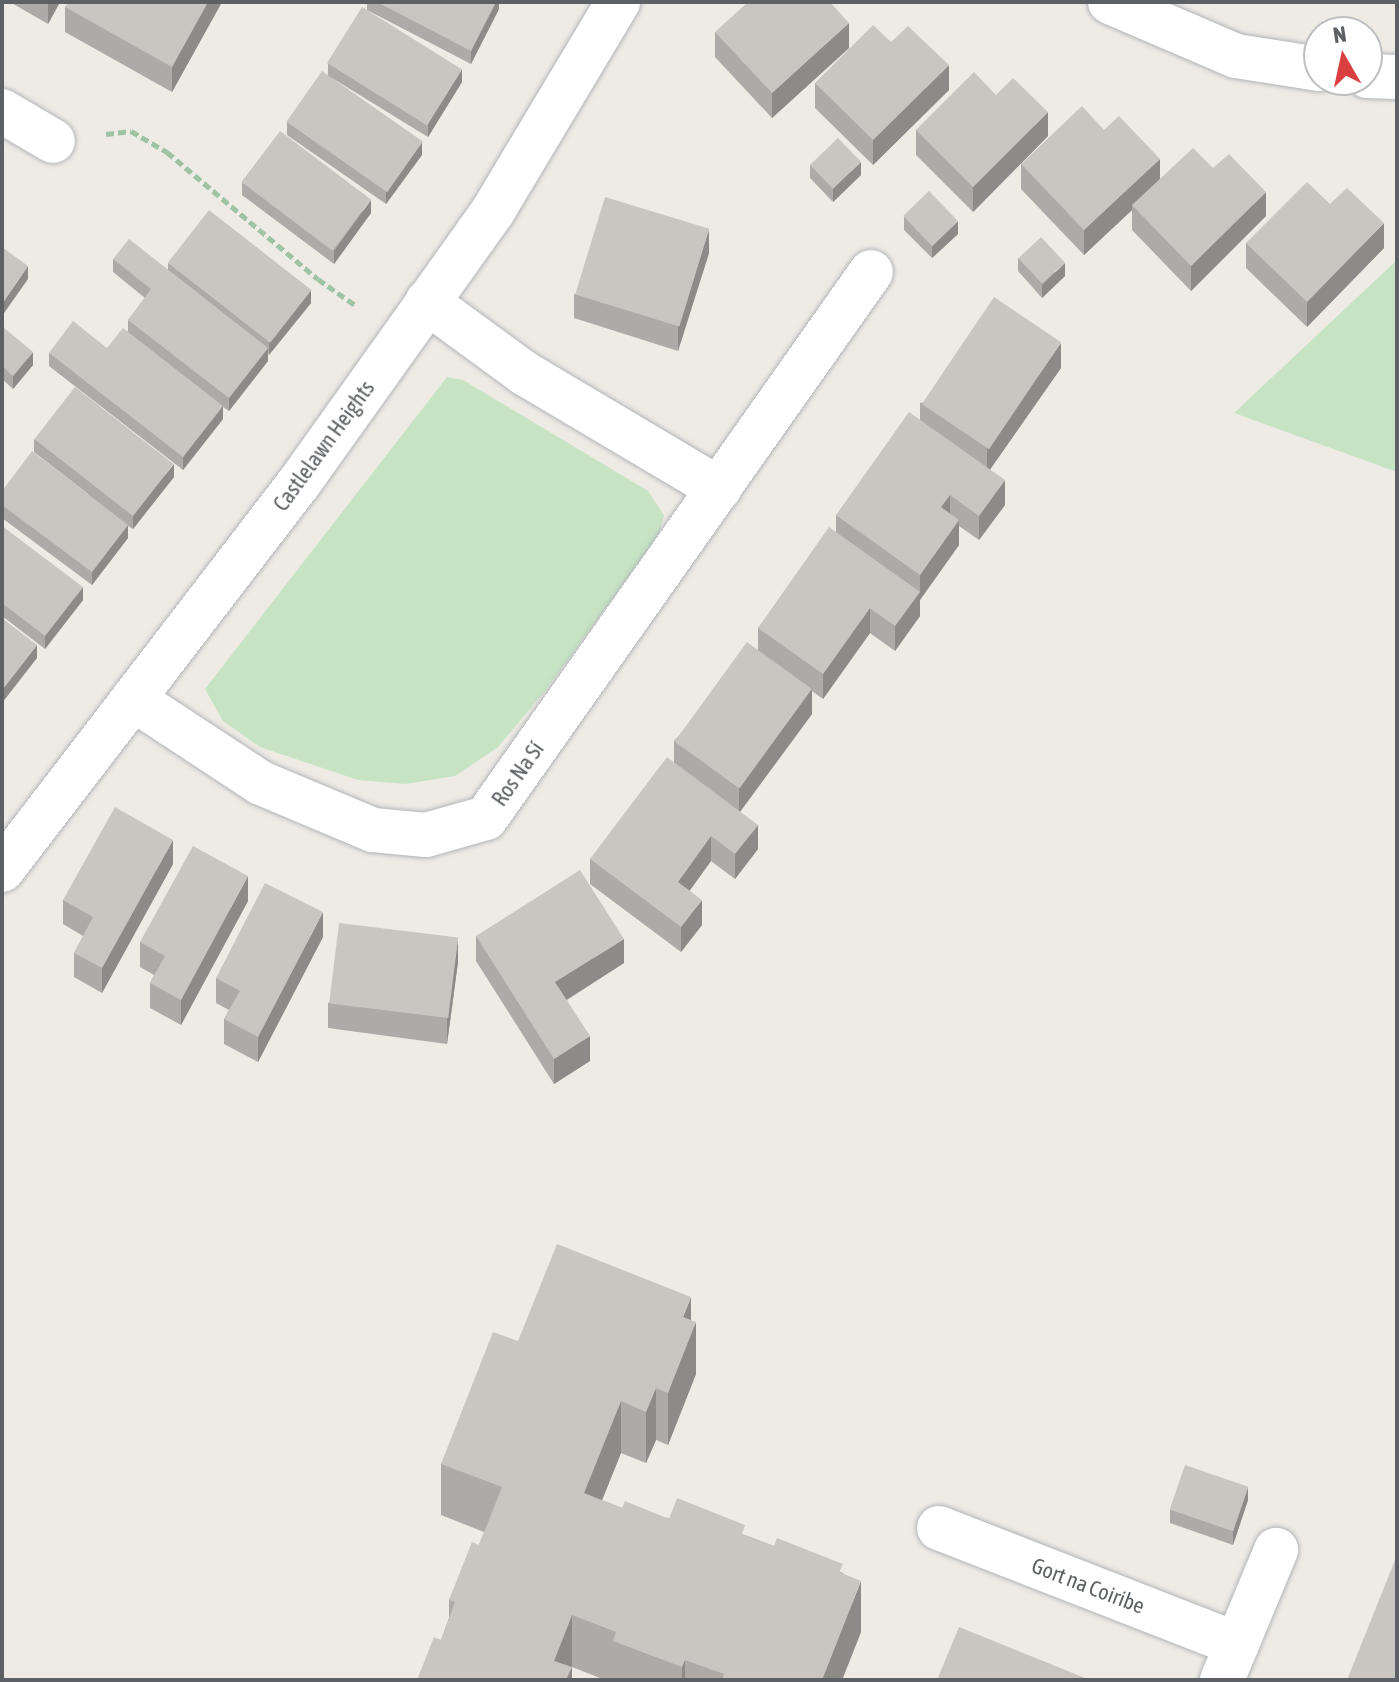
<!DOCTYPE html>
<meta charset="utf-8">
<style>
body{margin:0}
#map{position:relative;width:1399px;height:1682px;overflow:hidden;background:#eeebe5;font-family:"Asap Condensed",sans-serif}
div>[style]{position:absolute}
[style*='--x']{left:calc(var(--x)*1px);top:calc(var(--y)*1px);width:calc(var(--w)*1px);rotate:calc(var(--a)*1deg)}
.green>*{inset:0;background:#c6e3c4}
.path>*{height:5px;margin-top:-2.5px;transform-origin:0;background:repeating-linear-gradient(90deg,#9ec4a5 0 8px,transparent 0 12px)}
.roads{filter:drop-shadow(0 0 2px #b2b5b9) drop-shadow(0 0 2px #b2b5b9)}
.minor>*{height:44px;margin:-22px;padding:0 22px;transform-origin:22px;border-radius:22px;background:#fff}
.wall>*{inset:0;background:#adaaa7}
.shaded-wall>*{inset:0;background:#8d8b88}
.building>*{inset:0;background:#c9c6c2;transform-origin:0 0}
span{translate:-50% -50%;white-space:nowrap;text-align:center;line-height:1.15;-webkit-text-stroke:8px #fff;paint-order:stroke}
.street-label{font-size:22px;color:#5d6064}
.frame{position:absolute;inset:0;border:4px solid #5d6064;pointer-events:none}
.north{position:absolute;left:1303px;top:16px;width:80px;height:80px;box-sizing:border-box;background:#fff;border:2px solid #bebfc1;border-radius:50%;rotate:351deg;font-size:22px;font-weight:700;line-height:32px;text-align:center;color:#5d6064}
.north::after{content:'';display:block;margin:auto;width:28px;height:36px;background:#da403f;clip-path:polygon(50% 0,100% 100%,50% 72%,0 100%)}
</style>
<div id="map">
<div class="green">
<div style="clip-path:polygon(1397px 260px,1397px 472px,1234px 413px)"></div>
<div style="clip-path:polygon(447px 377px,463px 380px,648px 491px,664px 515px,659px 535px,545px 691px,498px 747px,455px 776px,405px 784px,358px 780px,260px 747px,223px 721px,205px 689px)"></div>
</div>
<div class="path">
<div style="--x:106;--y:134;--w:25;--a:-7"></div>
<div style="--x:131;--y:131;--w:42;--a:30.3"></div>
<div style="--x:167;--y:152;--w:197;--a:40.1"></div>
<div style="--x:318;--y:279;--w:45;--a:35.1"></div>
</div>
<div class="roads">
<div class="minor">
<div style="--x:1110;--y:2;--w:137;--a:23.2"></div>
<div style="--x:1236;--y:56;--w:84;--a:8.9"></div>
<div style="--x:1367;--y:76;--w:30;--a:2"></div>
<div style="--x:2;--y:111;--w:59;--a:30.5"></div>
<div style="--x:427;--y:302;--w:120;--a:36.2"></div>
<div style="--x:524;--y:373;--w:227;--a:30.7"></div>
<div style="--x:133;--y:699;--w:153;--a:33.3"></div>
<div style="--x:261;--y:783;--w:121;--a:22.8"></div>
<div style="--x:373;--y:830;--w:53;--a:5.4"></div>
<div style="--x:426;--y:835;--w:62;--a:-15.8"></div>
<div style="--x:486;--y:818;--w:668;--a:-54.81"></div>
<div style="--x:2;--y:870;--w:488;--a:-52.5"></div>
<div style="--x:299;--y:483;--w:334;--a:-54.5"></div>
<div style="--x:493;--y:211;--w:244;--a:-59.1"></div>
<div style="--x:939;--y:1528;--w:320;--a:21.3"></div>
<div style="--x:1222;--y:1680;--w:141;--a:-67.4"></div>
</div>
</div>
<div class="wall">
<div style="clip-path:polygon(10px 2px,60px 2px,48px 24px)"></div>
<div style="clip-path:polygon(222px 2px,172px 92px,65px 32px,65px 7px)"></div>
<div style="clip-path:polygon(367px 2px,499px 2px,499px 9px,471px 64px,367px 10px)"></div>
<div style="clip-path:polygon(715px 32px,849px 48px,772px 118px,715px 57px)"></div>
<div style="clip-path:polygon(328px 63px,462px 82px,428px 137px,332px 78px,422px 155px,386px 204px,287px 135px,287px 122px,328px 75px)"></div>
<div style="clip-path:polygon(815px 83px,949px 90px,873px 165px,815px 108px)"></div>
<div style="clip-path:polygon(996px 95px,1048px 136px,973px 212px,916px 155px,916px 130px)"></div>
<div style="clip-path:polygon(1104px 130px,1160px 179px,1213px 168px,1266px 216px,1191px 291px,1132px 230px,1132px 210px,1084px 255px,1021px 189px,1021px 164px)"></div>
<div style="clip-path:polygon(810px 165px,861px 175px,833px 202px,810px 178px)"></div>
<div style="clip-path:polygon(242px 182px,371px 213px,334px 264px,242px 195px)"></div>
<div style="clip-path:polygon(904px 217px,958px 234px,932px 258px,904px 230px)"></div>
<div style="clip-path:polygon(1246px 243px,1384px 248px,1307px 327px,1246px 268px)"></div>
<div style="clip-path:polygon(709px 253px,678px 351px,574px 318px,574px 294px)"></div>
<div style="clip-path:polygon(1018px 258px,1065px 276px,1042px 298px,1018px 271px)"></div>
<div style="clip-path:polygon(113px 259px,168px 270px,168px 263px,311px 303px,269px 355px,268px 353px,268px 361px,229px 411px,223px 407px,223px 419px,183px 470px,49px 366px,49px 353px,107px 348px,128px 331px,128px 320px,145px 298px,113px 272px)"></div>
<div style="clip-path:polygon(2px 329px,33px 365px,13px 389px,2px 379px)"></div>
<div style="clip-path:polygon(1061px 368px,990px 469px,1005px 505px,979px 540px,959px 526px,959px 545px,920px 600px,920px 616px,895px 651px,870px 633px,823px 699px,812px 691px,812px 714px,740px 812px,758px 849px,735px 879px,711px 861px,689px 891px,702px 925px,681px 952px,590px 884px,590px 859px,674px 762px,674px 741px,758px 650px,758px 628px,836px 532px,836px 515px,920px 420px,920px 403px)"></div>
<div style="clip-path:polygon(34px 439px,174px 477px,133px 529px,128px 526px,128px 538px,92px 585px,2px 518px,2px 491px,88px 494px,34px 452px)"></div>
<div style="clip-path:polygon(2px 526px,83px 600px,45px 649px,2px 616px)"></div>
<div style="clip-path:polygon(173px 864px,102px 993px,74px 977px,74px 953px,83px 936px,63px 924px,63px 900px)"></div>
<div style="clip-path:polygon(248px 901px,181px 1025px,150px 1008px,150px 983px,154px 975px,140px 967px,140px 942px)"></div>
<div style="clip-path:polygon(476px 936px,624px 963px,567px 1000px,590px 1061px,554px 1084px,476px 961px)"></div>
<div style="clip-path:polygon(323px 937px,258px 1062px,224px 1044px,224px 1019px,229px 1010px,216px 1003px,216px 978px)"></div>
<div style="clip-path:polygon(458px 962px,447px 1044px,328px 1028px,328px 1003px)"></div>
<div style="clip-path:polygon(691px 1320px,696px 1374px,668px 1445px,656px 1440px,646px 1463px,621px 1453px,602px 1500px,622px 1508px,745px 1535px,843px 1573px,861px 1632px,842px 1680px,605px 1680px,572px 1667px,572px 1680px,441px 1640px,449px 1618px,449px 1600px,479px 1545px,484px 1532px,441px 1515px,441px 1464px,518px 1341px)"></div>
<div style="clip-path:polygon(1248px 1500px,1233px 1545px,1170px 1523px,1170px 1510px)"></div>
</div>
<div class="shaded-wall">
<div style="clip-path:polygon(48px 2px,60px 2px,48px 24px)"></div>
<div style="clip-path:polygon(208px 2px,222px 2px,172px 92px,172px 67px)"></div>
<div style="clip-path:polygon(496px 2px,499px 2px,499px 9px,471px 64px,471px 51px)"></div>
<div style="clip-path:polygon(849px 23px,849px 48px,772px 118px,772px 93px)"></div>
<div style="clip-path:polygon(949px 65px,949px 90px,873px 165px,873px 140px)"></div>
<div style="clip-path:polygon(462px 69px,462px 82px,428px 137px,428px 124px)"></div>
<div style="clip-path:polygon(1048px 112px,1048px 136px,973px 212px,973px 187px)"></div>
<div style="clip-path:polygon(422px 142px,422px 155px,386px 204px,386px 191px)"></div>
<div style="clip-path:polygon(1160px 159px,1160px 184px,1132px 205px,1132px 210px,1084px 255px,1084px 230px)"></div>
<div style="clip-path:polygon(861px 162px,861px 175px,833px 202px,833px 189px)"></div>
<div style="clip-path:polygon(1266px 192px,1266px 216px,1191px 291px,1191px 266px)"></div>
<div style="clip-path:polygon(371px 200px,371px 213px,334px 264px,334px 251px)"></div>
<div style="clip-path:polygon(958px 221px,958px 234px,932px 258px,932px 245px)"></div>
<div style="clip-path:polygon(1384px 223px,1384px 248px,1307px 327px,1307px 302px)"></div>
<div style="clip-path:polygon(709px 229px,709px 253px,678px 351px,678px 326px)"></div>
<div style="clip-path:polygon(1065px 263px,1065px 276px,1042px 298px,1042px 285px)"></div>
<div style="clip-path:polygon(28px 266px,28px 279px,2px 316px,2px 304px)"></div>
<div style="clip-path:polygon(311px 290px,311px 303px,269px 355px,269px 342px)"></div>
<div style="clip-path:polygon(1061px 343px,1061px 368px,987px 474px,987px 449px)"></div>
<div style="clip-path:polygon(268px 348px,268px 361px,229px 411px,229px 398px)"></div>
<div style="clip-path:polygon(33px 352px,33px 365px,13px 389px,13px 376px)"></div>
<div style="clip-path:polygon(223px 406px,223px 419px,183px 470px,183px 457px)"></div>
<div style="clip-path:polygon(174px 464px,174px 477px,133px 529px,133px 516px)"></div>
<div style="clip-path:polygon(1005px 480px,1005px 505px,979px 540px,979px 516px)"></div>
<div style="clip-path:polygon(950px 495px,950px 520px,941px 507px)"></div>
<div style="clip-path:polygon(959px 520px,959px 545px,920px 600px,920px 575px)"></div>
<div style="clip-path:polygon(128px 525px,128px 538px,92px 585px,92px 572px)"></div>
<div style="clip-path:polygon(83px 587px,83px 600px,45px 649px,45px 636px)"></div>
<div style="clip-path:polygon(920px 592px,920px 616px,895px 651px,895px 626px)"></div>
<div style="clip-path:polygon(870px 608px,870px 633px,823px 699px,823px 674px)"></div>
<div style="clip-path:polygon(37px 645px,37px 658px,2px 703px,2px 690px)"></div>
<div style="clip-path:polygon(812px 689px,812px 714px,739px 813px,739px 788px)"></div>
<div style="clip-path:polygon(758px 825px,758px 849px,735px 879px,735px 854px)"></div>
<div style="clip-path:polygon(711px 836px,711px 861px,678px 907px,678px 882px)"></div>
<div style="clip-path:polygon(173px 840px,173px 864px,102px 993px,102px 968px)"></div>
<div style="clip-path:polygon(248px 876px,248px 901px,181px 1025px,181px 1000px)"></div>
<div style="clip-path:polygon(702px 900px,702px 925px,681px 952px,681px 927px)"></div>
<div style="clip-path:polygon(323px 912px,323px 937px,258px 1062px,258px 1037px)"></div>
<div style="clip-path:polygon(458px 938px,458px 962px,447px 1044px,447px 1019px)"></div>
<div style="clip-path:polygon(624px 939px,624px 963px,555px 1007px,555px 982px)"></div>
<div style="clip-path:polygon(590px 1036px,590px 1061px,554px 1084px,554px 1059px)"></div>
<div style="clip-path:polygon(691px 1297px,691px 1333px,696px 1322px,696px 1374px,668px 1445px,668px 1393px,683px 1317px)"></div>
<div style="clip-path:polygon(656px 1388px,656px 1440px,646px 1463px,646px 1412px)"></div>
<div style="clip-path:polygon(621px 1401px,621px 1453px,584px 1545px,584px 1493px)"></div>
<div style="clip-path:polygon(1248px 1487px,1248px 1500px,1233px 1545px,1233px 1532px)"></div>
<div style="clip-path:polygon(861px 1581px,861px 1632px,842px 1680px,822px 1680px)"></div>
<div style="clip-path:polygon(572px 1615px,572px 1680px,554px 1680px,554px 1661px)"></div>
<div style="clip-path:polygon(685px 1660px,685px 1680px,682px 1680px,682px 1667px)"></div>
</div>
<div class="building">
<div style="clip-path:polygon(68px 2px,208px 2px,172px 67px,65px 7px)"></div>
<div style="clip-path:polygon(377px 2px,496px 2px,471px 51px)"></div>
<div style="clip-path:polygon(748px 2px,830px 2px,849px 23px,772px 93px,715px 32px)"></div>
<div style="left:362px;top:7px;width:118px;height:66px;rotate:32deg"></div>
<div style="clip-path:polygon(873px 25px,891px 42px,908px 26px,949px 65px,873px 140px,815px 83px)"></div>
<div style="left:322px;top:71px;width:123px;height:62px;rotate:35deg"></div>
<div style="clip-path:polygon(974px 72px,996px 95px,1013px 78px,1048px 112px,973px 187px,916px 130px)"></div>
<div style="clip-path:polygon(1082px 106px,1104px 130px,1119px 116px,1160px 159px,1084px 230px,1021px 164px)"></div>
<div style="left:280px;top:131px;width:114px;height:64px;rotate:37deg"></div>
<div style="left:838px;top:138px;width:33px;height:39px;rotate:46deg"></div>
<div style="clip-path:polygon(1193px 148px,1213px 168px,1229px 154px,1266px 192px,1191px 266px,1132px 205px)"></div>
<div style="clip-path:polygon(1307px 182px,1330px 204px,1347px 188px,1384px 223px,1307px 302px,1246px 243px)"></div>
<div style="left:929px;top:191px;width:42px;height:36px;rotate:46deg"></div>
<div style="left:605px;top:197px;width:109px;height:102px;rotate:17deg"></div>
<div style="left:209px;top:210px;width:130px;height:67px;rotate:38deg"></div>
<div style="left:1041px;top:237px;width:35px;height:31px;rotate:47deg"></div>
<div style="clip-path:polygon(129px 239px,268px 348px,229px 398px,128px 320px,151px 289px,113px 259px)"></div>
<div style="clip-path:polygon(2px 247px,28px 266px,2px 304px)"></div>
<div style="left:994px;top:297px;width:81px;height:129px;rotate:34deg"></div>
<div style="clip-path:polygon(73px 321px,107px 348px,123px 328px,223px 406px,183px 457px,49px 353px)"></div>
<div style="clip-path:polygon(3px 327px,33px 352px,13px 376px,2px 366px,2px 329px)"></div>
<div style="left:75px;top:387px;width:125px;height:66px;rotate:38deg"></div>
<div style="clip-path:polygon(909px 412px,1005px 480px,979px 516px,950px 495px,941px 507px,959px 520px,920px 575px,836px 515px)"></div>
<div style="clip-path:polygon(32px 451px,128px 525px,92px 572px,2px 505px,2px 491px)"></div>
<div style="clip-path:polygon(2px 526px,83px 587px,45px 636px,2px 603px)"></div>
<div style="clip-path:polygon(829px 527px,920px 592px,895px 626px,870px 608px,823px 674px,758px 628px)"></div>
<div style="clip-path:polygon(2px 618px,37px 645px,2px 690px)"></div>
<div style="left:747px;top:642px;width:80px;height:123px;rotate:36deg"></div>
<div style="clip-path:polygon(667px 757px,758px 825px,735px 854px,711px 836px,678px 882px,702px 900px,681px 927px,590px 859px)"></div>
<div style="clip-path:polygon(115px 807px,173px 840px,102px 968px,74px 953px,93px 917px,63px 900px)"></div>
<div style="clip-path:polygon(193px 846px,248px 876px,181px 1000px,150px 983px,165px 956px,140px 942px)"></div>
<div style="clip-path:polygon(580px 870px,624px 939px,555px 982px,590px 1036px,554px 1059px,476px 936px)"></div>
<div style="clip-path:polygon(265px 883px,323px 912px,258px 1037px,224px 1019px,240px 991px,216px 978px)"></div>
<div style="left:339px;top:923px;width:120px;height:81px;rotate:7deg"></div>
<div style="clip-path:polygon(557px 1244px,691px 1297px,683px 1317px,696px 1322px,668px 1393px,656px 1388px,646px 1412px,621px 1401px,584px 1493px,622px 1508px,625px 1501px,669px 1519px,677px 1498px,745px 1525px,742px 1534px,774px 1546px,777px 1538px,843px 1564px,839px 1572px,861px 1581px,822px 1680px,722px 1680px,724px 1674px,685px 1660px,682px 1667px,613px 1641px,616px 1632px,572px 1615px,554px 1661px,572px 1667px,566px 1680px,417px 1680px,434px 1637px,441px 1640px,455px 1602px,449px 1600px,472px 1542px,479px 1545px,502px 1487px,441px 1464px,493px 1332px,518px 1341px)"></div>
<div style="left:1185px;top:1465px;width:67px;height:47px;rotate:19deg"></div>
<div style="clip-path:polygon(1397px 1555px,1397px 1680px,1347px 1680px)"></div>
<div style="clip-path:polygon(959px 1627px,1090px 1680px,937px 1680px)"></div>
</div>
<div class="street-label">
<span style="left:324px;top:446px;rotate:-54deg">Castlelawn Heights</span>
<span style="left:518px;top:774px;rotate:-55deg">Ros Na Sí</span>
<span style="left:1088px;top:1586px;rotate:21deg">Gort na Coiribe</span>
</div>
<div class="frame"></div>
<div class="north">N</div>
</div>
